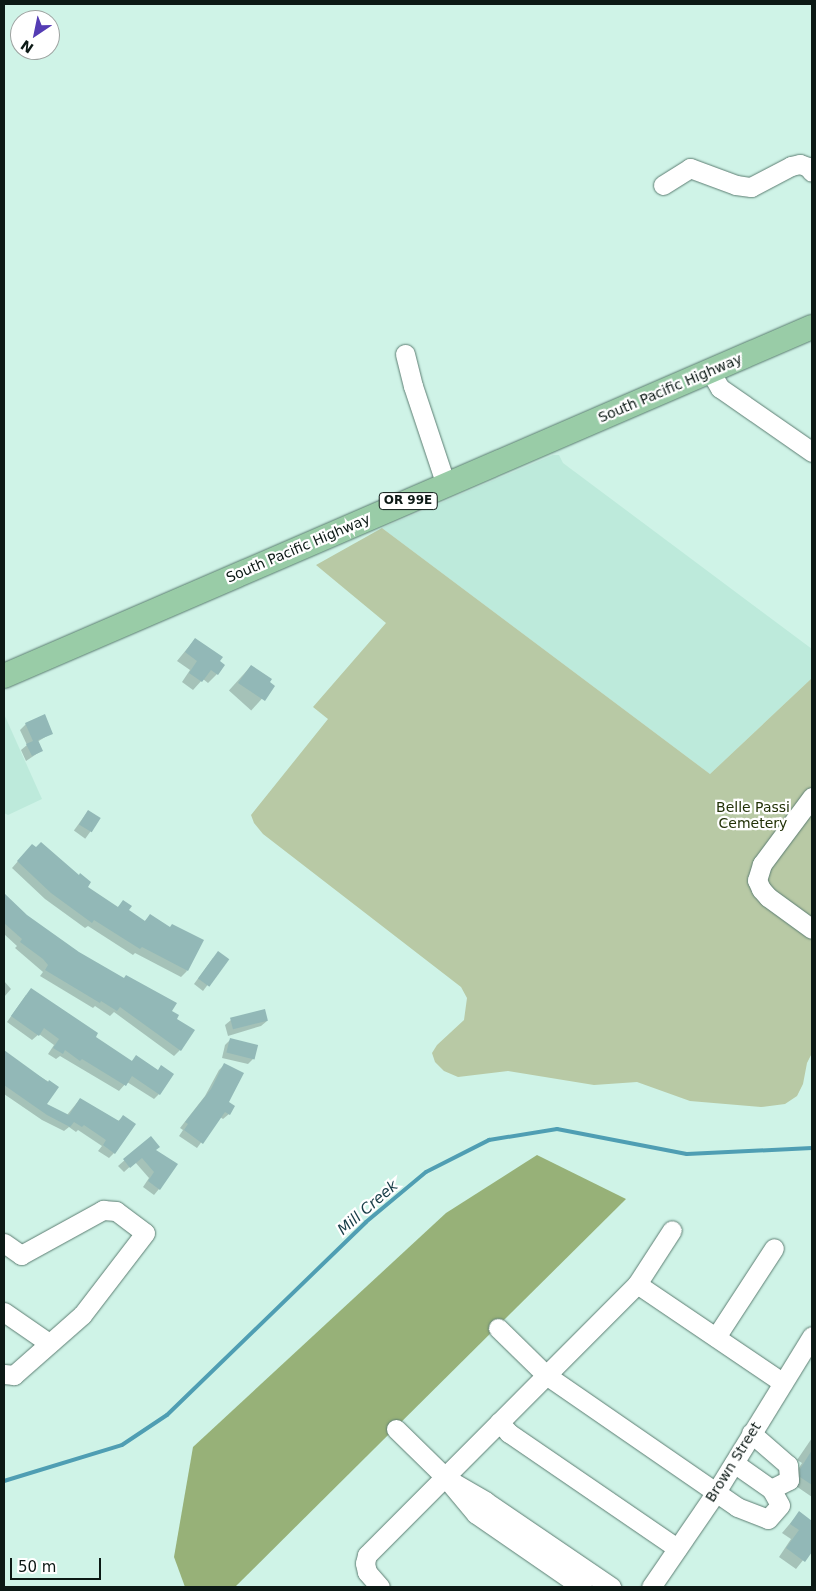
<!DOCTYPE html>
<style>
body{margin:0}
#map{position:relative;width:816px;height:1591px;overflow:hidden;background:#cff3e7;font-family:"DejaVu Sans",sans-serif}
div>[style]{position:absolute}
[style*='--x']{left:calc(var(--x)*1px);top:calc(var(--y)*1px);width:calc(var(--w)*1px);rotate:calc(var(--a)*1deg)}
.built>*{inset:0;background:#bdeadb}
.green>*{inset:0;background:#b8c9a5}
.forest>*{inset:0;background:#97b178}
.shadow>*{inset:0;background:#0003;transform-origin:0 0}
.stream>*{height:4px;margin:-2px;padding:0 2px;transform-origin:2px;border-radius:2px;background:#4f9eb3}
.building>*{inset:0;background:#92b8b7;transform-origin:0 0}
.roads{filter:drop-shadow(0 0 1px #5c7d72) drop-shadow(0 0 1px #5c7d72)}
.minor>*{height:19px;margin:-9.5px;padding:0 9.5px;transform-origin:9.5px;border-radius:9.5px;background:#fff}
.major>*{height:24px;margin:-12px;padding:0 12px;transform-origin:12px;border-radius:12px;background:#99cca7}
span{translate:-50% -50%;white-space:nowrap;text-align:center;line-height:1.15;-webkit-text-stroke:4.5px #fff;paint-order:stroke}
.shield-label span{padding:1px 4px;background:#fff;border:1px solid;border-radius:4px;-webkit-text-stroke-width:0}
.shield-label{font-size:12px;color:#0c1915;font-weight:700}
.street-label{font-size:14px;color:#0c1915}
.park-label{font-size:14px;color:#223207}
.water-label{font-size:15px;color:#173c46;font-style:italic}
.frame{position:absolute;inset:0;border:5px solid #0c1915;pointer-events:none}
.north{position:absolute;left:10px;top:10px;width:50px;height:50px;box-sizing:border-box;background:#fff;border:1px solid #9ea3a1;border-radius:50%;rotate:214deg;font-size:14px;font-weight:700;line-height:20px;text-align:center;color:#0c1915}
.north::after{content:'';display:block;margin:auto;width:18px;height:22px;background:#543cb4;clip-path:polygon(50% 0,100% 100%,50% 72%,0 100%)}
.scale{position:absolute;left:10px;top:1558px;width:91px;height:22px;box-sizing:border-box;border:2px solid #0c1915;border-top:0;padding-left:6px;font-size:15px;line-height:18px;white-space:nowrap;color:#0c1915;-webkit-text-stroke:4px #fff;paint-order:stroke}
</style>
<div id="map">
<div class="built">
<div style="clip-path:polygon(553px 455px,559px 455px,563px 463px,812px 649px,812px 678px,710px 774px,382px 528px)"></div>
<div style="clip-path:polygon(4px 714px,42px 799px,8px 815px,4px 813px)"></div>
</div>
<div class="green">
<div style="clip-path:polygon(382px 528px,710px 774px,812px 678px,812px 1053px,807px 1063px,803px 1084px,797px 1096px,785px 1104px,761px 1107px,690px 1101px,637px 1082px,594px 1085px,508px 1071px,458px 1077px,444px 1071px,435px 1062px,432px 1053px,437px 1045px,464px 1020px,467px 998px,461px 987px,263px 834px,254px 823px,251px 815px,328px 719px,313px 707px,386px 623px,316px 565px)"></div>
</div>
<div class="forest">
<div style="clip-path:polygon(537px 1155px,626px 1199px,235px 1587px,185px 1587px,174px 1557px,193px 1447px,446px 1213px)"></div>
</div>
<div class="shadow">
<div style="clip-path:polygon(195px 639px,218px 662px,217px 674px,208px 683px,203px 679px,193px 690px,182px 682px,190px 670px,177px 661px)"></div>
<div style="left:251px;top:666px;width:30px;height:33px;rotate:42deg"></div>
<div style="clip-path:polygon(26px 724px,52px 733px,37px 742px,41px 751px,26px 761px,21px 750px,27px 745px,20px 730px)"></div>
<div style="left:88px;top:811px;width:14px;height:24px;rotate:36deg"></div>
<div style="clip-path:polygon(26px 852px,117px 908px,124px 901px,127px 910px,144px 922px,150px 916px,169px 928px,187px 971px,181px 977px,135px 953px,133px 955px,88px 926px,85px 928px,45px 899px,12px 868px)"></div>
<div style="clip-path:polygon(4px 894px,26px 916px,78px 953px,170px 1011px,175px 1019px,180px 1050px,174px 1056px,114px 1012px,110px 1016px,95px 1006px,93px 1008px,40px 976px,43px 972px,15px 948px,17px 946px,4px 934px)"></div>
<div style="clip-path:polygon(213px 958px,227px 959px,203px 991px,194px 984px)"></div>
<div style="clip-path:polygon(4px 981px,11px 989px,4px 997px)"></div>
<div style="clip-path:polygon(26px 995px,131px 1062px,136px 1057px,159px 1094px,154px 1099px,127px 1082px,119px 1091px,60px 1056px,56px 1059px,48px 1054px,54px 1045px,39px 1034px,32px 1040px,7px 1022px)"></div>
<div style="clip-path:polygon(231px 1020px,267px 1021px,261px 1026px,228px 1036px,225px 1025px)"></div>
<div style="clip-path:polygon(230px 1040px,253px 1059px,248px 1064px,222px 1058px,225px 1045px)"></div>
<div style="clip-path:polygon(4px 1051px,18px 1063px,57px 1087px,46px 1104px,67px 1115px,80px 1099px,118px 1121px,123px 1117px,114px 1153px,109px 1158px,98px 1151px,102px 1146px,78px 1130px,76px 1132px,69px 1127px,64px 1131px,42px 1120px,4px 1094px)"></div>
<div style="clip-path:polygon(225px 1064px,229px 1114px,223px 1119px,220px 1117px,197px 1148px,179px 1136px,183px 1130px,180px 1128px,205px 1096px,219px 1070px)"></div>
<div style="clip-path:polygon(151px 1137px,155px 1151px,159px 1189px,154px 1195px,143px 1187px,149px 1178px,135px 1162px,124px 1172px,118px 1166px)"></div>
<div style="clip-path:polygon(812px 1438px,811px 1467px,812px 1497px,793px 1484px,793px 1477px,802px 1463px,797px 1460px)"></div>
<div style="clip-path:polygon(799px 1513px,812px 1523px,812px 1549px,796px 1569px,779px 1557px,791px 1539px,782px 1533px)"></div>
</div>
<div class="stream">
<div style="--x:4;--y:1481;--w:123;--a:-17"></div>
<div style="--x:122;--y:1445;--w:54;--a:-33.7"></div>
<div style="--x:167;--y:1415;--w:277;--a:-44.1"></div>
<div style="--x:366;--y:1222;--w:78;--a:-39.8"></div>
<div style="--x:426;--y:1172;--w:71;--a:-26.9"></div>
<div style="--x:489;--y:1140;--w:69;--a:-9.2"></div>
<div style="--x:557;--y:1129;--w:132;--a:10.9"></div>
<div style="--x:687;--y:1154;--w:125;--a:-2.7"></div>
</div>
<div class="building">
<div style="clip-path:polygon(195px 638px,223px 657px,220px 661px,225px 665px,218px 675px,211px 670px,202px 682px,189px 673px,197px 661px,185px 652px)"></div>
<div style="clip-path:polygon(251px 665px,272px 679px,270px 682px,275px 686px,265px 701px,238px 683px)"></div>
<div style="clip-path:polygon(45px 714px,53px 734px,38px 740px,43px 751px,32px 756px,26px 744px,33px 741px,25px 723px)"></div>
<div style="left:88px;top:810px;width:15px;height:17px;rotate:32deg"></div>
<div style="clip-path:polygon(41px 842px,79px 875px,80px 873px,91px 882px,88px 887px,118px 907px,123px 900px,132px 906px,129px 910px,145px 921px,150px 914px,170px 927px,172px 924px,204px 940px,188px 971px,142px 947px,140px 949px,94px 920px,92px 923px,51px 893px,17px 861px,32px 844px,36px 847px)"></div>
<div style="clip-path:polygon(4px 893px,27px 915px,79px 952px,124px 978px,126px 975px,177px 1003px,172px 1011px,179px 1015px,177px 1019px,195px 1030px,181px 1051px,120px 1007px,117px 1011px,101px 1001px,100px 1003px,45px 970px,48px 965px,43px 959px,20px 942px,22px 939px,4px 923px)"></div>
<div style="left:218px;top:951px;width:14px;height:34px;rotate:36deg"></div>
<div style="clip-path:polygon(31px 988px,98px 1033px,96px 1037px,132px 1061px,136px 1055px,158px 1070px,161px 1065px,174px 1074px,160px 1095px,132px 1076px,126px 1086px,82px 1059px,80px 1061px,65px 1050px,63px 1054px,53px 1048px,59px 1039px,44px 1028px,39px 1036px,11px 1016px)"></div>
<div style="left:265px;top:1009px;width:12px;height:36px;rotate:76deg"></div>
<div style="left:230px;top:1038px;width:29px;height:15px;rotate:14deg"></div>
<div style="clip-path:polygon(4px 1050px,48px 1082px,49px 1080px,59px 1087px,47px 1104px,69px 1115px,80px 1098px,119px 1121px,123px 1115px,136px 1124px,115px 1154px,103px 1145px,106px 1140px,84px 1125px,82px 1127px,74px 1122px,70px 1127px,47px 1115px,4px 1085px)"></div>
<div style="clip-path:polygon(224px 1063px,244px 1073px,229px 1102px,235px 1106px,230px 1115px,225px 1112px,203px 1144px,184px 1130px,188px 1124px,185px 1122px,211px 1089px)"></div>
<div style="clip-path:polygon(151px 1136px,160px 1147px,156px 1150px,178px 1164px,160px 1190px,148px 1181px,154px 1172px,142px 1158px,130px 1168px,123px 1159px)"></div>
<div style="clip-path:polygon(812px 1450px,812px 1485px,800px 1477px,800px 1469px)"></div>
<div style="clip-path:polygon(799px 1511px,812px 1521px,812px 1552px,805px 1562px,786px 1548px,799px 1530px,790px 1524px)"></div>
</div>
<div class="roads">
<div class="minor">
<div style="--x:663;--y:185;--w:32;--a:-32"></div>
<div style="--x:690;--y:168;--w:49;--a:20.3"></div>
<div style="--x:736;--y:185;--w:15;--a:8"></div>
<div style="--x:751;--y:187;--w:45;--a:-27.7"></div>
<div style="--x:791;--y:166;--w:9;--a:-13"></div>
<div style="--x:800;--y:164;--w:9;--a:21"></div>
<div style="--x:808;--y:167;--w:6;--a:51"></div>
<div style="--x:405;--y:354;--w:33;--a:76"></div>
<div style="--x:413;--y:386;--w:104;--a:71.6"></div>
<div style="--x:710;--y:371;--w:20;--a:60"></div>
<div style="--x:720;--y:388;--w:112;--a:34.8"></div>
<div style="--x:812;--y:797;--w:84;--a:126.7"></div>
<div style="--x:762;--y:864;--w:17;--a:107"></div>
<div style="--x:757;--y:880;--w:10;--a:66"></div>
<div style="--x:761;--y:889;--w:11;--a:49"></div>
<div style="--x:768;--y:897;--w:54;--a:36"></div>
<div style="--x:4;--y:1243;--w:21;--a:35"></div>
<div style="--x:21;--y:1255;--w:94;--a:-28.8"></div>
<div style="--x:103;--y:1210;--w:13;--a:4"></div>
<div style="--x:116;--y:1211;--w:36;--a:37"></div>
<div style="--x:145;--y:1233;--w:103;--a:127.5"></div>
<div style="--x:82;--y:1315;--w:91;--a:138.6"></div>
<div style="--x:14;--y:1375;--w:10;--a:-174"></div>
<div style="--x:637;--y:1284;--w:176;--a:34.1"></div>
<div style="--x:4;--y:1312;--w:55;--a:34.6"></div>
<div style="--x:498;--y:1328;--w:67;--a:44.4"></div>
<div style="--x:546;--y:1375;--w:232;--a:34.6"></div>
<div style="--x:737;--y:1507;--w:33;--a:21"></div>
<div style="--x:768;--y:1519;--w:18;--a:-49"></div>
<div style="--x:780;--y:1505;--w:18;--a:-119"></div>
<div style="--x:771;--y:1489;--w:45;--a:-144.9"></div>
<div style="--x:716;--y:1337;--w:106;--a:-56.9"></div>
<div style="--x:499;--y:1422;--w:15;--a:48"></div>
<div style="--x:509;--y:1433;--w:204;--a:34.4"></div>
<div style="--x:396;--y:1429;--w:69;--a:44.4"></div>
<div style="--x:445;--y:1477;--w:48;--a:50"></div>
<div style="--x:476;--y:1514;--w:129;--a:34.6"></div>
<div style="--x:751;--y:1433;--w:49;--a:40.9"></div>
<div style="--x:788;--y:1465;--w:15;--a:86"></div>
<div style="--x:789;--y:1480;--w:20;--a:153"></div>
<div style="--x:456;--y:1484;--w:34;--a:30"></div>
<div style="--x:485;--y:1501;--w:153;--a:34.3"></div>
<div style="--x:380;--y:1587;--w:20;--a:-131"></div>
<div style="--x:367;--y:1572;--w:9;--a:-103"></div>
<div style="--x:365;--y:1563;--w:8;--a:-76"></div>
<div style="--x:367;--y:1555;--w:383;--a:-45.1"></div>
<div style="--x:637;--y:1284;--w:64;--a:-57.1"></div>
<div style="--x:651;--y:1587;--w:115;--a:-55.6"></div>
<div style="--x:716;--y:1492;--w:183;--a:-58.4"></div>
</div>
<div class="major">
<div style="--x:4;--y:676;--w:880;--a:-23.36"></div>
</div>
</div>
<div class="shield-label">
<span style="left:408px;top:501px">OR 99E</span>
</div>
<div class="street-label">
<span style="left:670px;top:388px;rotate:-23deg">South Pacific Highway</span>
<span style="left:298px;top:548px;rotate:-23deg">South Pacific Highway</span>
<span style="left:733px;top:1462px;rotate:-58deg">Brown Street</span>
</div>
<div class="park-label">
<span style="left:753px;top:815px">Belle Passi<br>Cemetery</span>
</div>
<div class="water-label">
<span style="left:368px;top:1208px;rotate:-41deg">Mill Creek</span>
</div>
<div class="frame"></div>
<div class="north">N</div>
<div class="scale">50 m</div>
</div>
